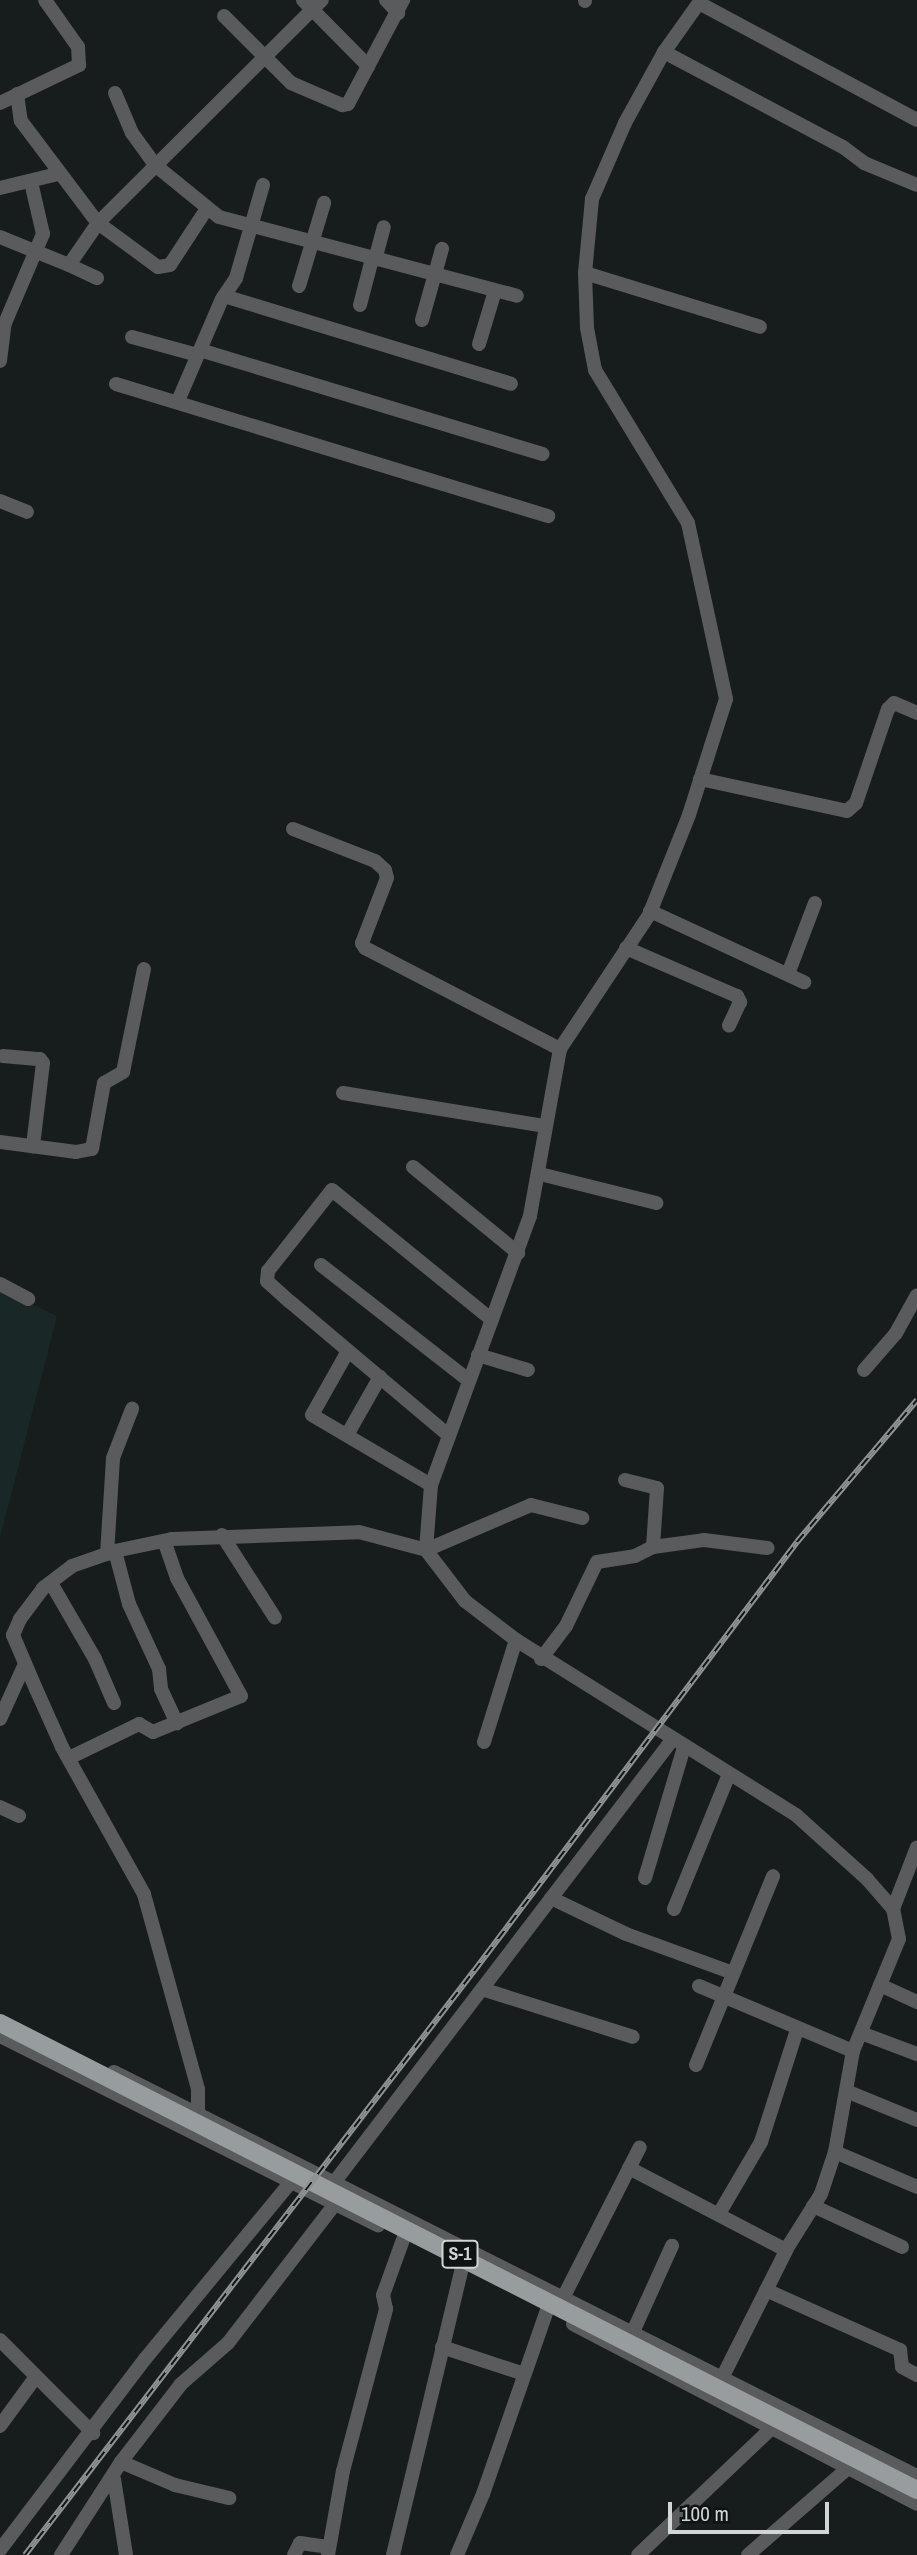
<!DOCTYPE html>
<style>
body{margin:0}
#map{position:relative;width:917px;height:2555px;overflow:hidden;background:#171c1c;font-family:"Archivo Narrow",sans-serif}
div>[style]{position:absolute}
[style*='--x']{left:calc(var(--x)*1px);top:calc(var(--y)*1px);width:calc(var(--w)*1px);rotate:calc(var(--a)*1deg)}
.built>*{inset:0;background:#1a2727}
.minor>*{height:14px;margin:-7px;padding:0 7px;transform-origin:7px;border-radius:7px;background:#595b5c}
.major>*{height:18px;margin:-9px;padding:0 9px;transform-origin:9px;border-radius:9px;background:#979c9e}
.rail>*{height:6px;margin-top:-3px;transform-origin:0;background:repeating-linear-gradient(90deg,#0e1313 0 10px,#8f9393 0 20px);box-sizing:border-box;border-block:2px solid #8f9393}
span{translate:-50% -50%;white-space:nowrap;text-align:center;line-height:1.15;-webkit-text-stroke:6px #0e1313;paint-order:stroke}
.shield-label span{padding:2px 5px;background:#0e1313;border:2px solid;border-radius:5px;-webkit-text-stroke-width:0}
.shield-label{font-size:18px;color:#d1d5d5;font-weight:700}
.scale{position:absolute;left:668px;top:2502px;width:161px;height:32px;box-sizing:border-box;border:4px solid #d1d5d5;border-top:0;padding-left:9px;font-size:21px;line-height:24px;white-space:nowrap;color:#d1d5d5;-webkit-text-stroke:5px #0e1313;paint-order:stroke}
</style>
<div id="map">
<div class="built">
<div style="clip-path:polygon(0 1289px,57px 1316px,0 1538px)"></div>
</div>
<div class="minor">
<div style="--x:303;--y:0;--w:93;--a:45.4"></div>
<div style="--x:386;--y:0;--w:18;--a:47"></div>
<div style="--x:701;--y:0;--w:64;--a:125.4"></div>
<div style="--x:664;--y:52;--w:81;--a:118.8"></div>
<div style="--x:625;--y:123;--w:83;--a:113.5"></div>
<div style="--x:592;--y:199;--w:74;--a:95.4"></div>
<div style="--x:585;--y:273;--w:55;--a:87.9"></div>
<div style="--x:587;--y:328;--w:43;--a:79.2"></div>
<div style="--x:595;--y:370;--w:179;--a:58.7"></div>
<div style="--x:688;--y:523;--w:180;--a:77.8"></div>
<div style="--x:726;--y:699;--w:122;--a:107.7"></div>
<div style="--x:689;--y:815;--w:108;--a:111.8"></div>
<div style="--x:649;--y:915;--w:161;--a:123.6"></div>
<div style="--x:560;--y:1049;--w:170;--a:100.2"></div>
<div style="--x:530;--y:1216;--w:287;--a:110.2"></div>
<div style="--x:431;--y:1485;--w:65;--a:94.4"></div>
<div style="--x:426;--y:1550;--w:64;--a:52.6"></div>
<div style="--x:465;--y:1601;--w:64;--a:37.4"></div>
<div style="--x:516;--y:1640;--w:330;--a:32"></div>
<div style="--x:796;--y:1815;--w:96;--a:42"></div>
<div style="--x:867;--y:1879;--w:40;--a:49"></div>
<div style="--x:585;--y:1;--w:1;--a:-90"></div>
<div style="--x:699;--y:3;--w:247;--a:28.2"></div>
<div style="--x:224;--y:16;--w:95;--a:45"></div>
<div style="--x:291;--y:83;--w:56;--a:23.3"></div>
<div style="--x:342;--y:105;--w:6;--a:-9"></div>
<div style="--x:348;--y:104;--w:118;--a:-62.1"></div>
<div style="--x:664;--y:52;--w:203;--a:28"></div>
<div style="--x:843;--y:147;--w:26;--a:37"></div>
<div style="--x:864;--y:163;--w:57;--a:22.5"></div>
<div style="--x:115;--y:93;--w:43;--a:67"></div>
<div style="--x:132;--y:133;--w:39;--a:54"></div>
<div style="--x:155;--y:165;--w:82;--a:39.1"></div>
<div style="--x:219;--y:217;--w:308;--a:14.8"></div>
<div style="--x:17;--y:94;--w:27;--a:82"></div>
<div style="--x:21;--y:121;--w:128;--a:53"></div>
<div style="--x:98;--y:223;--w:74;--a:36.3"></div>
<div style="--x:158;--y:267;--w:12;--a:-9"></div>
<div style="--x:170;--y:265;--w:66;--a:-56.8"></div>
<div style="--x:0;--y:103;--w:88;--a:-25.7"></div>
<div style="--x:79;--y:65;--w:18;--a:-93"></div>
<div style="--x:78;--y:47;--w:57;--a:-125.1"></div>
<div style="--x:0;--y:188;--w:60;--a:-13.6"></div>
<div style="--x:0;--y:237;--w:74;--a:22.1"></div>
<div style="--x:69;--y:265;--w:51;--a:-55.4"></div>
<div style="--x:98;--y:223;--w:316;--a:-44.9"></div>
<div style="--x:375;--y:260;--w:34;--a:-75"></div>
<div style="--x:69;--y:265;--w:31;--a:25"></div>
<div style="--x:585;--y:273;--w:183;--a:17.1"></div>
<div style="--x:299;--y:286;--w:87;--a:-73.2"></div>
<div style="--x:224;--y:296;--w:300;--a:17"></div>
<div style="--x:360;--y:305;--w:48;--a:-75.4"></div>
<div style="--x:422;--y:320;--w:74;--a:-74.3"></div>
<div style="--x:132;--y:337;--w:68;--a:15.3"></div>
<div style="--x:479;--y:344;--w:55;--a:-73.2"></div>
<div style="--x:200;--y:350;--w:358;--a:16.9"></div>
<div style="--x:0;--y:361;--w:38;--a:-83"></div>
<div style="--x:5;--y:323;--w:97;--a:-66.9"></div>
<div style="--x:43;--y:234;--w:53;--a:-103"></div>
<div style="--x:116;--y:384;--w:452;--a:17"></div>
<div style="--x:178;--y:401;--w:111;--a:-66.7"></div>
<div style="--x:222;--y:299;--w:25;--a:-56"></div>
<div style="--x:236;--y:278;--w:97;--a:-73.8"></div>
<div style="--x:0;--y:501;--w:29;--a:22"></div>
<div style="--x:700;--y:779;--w:150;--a:12.3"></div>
<div style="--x:847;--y:811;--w:12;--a:-42"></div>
<div style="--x:856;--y:803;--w:99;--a:-71.2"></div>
<div style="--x:888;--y:709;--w:8;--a:-45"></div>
<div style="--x:894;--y:703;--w:25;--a:23"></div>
<div style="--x:293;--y:829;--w:88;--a:21.3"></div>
<div style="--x:375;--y:861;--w:13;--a:42"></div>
<div style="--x:385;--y:870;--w:8;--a:76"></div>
<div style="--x:387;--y:878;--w:70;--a:111"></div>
<div style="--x:362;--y:943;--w:6;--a:59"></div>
<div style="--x:365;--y:948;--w:220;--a:27.4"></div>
<div style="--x:650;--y:911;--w:170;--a:24.8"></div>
<div style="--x:626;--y:948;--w:121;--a:23.4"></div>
<div style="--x:737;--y:996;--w:7;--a:63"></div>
<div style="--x:740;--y:1002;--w:26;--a:115"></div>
<div style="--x:788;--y:974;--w:76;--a:-69.2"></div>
<div style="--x:3;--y:1056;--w:37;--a:5"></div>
<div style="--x:40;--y:1059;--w:5;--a:53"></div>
<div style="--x:43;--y:1063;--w:84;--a:96.9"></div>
<div style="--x:343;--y:1093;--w:205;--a:9.3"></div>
<div style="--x:0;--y:1142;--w:77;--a:7.5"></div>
<div style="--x:76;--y:1152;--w:16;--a:-11"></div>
<div style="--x:92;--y:1149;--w:67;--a:-79.7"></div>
<div style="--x:104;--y:1083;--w:22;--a:-30"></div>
<div style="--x:123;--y:1072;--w:105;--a:-78.5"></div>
<div style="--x:413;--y:1167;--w:136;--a:39.3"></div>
<div style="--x:540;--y:1174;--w:120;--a:14"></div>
<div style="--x:321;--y:1265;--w:187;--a:38"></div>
<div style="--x:0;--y:1284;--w:32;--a:28"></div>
<div style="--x:348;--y:1351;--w:73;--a:119.4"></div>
<div style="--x:312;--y:1415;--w:138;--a:30.5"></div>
<div style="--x:478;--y:1355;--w:52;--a:16.7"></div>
<div style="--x:864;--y:1370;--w:49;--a:-49.1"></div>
<div style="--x:896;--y:1333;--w:43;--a:-61.1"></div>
<div style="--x:447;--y:1434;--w:205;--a:-139.9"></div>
<div style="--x:290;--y:1302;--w:31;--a:-138"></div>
<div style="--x:267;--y:1281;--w:10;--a:-84"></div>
<div style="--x:268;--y:1271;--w:103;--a:-51.7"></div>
<div style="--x:332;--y:1190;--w:206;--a:39.1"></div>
<div style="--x:347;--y:1435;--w:67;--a:-60.4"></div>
<div style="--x:625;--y:1480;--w:33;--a:14"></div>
<div style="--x:657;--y:1488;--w:59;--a:93.9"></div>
<div style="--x:222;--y:1535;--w:98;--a:57.4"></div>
<div style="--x:115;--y:1551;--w:55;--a:75.2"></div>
<div style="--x:129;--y:1604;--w:72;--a:65.2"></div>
<div style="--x:159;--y:1669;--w:20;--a:84"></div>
<div style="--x:161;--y:1689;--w:38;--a:65"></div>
<div style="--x:107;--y:1554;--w:96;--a:-86.4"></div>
<div style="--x:113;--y:1458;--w:53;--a:-68.8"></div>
<div style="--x:51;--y:1583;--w:88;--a:59.9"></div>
<div style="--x:95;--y:1659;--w:48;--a:66.6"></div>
<div style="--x:541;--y:1659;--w:41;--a:-52.9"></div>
<div style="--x:566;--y:1626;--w:71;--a:-64.2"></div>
<div style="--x:597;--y:1562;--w:38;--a:-9"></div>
<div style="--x:635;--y:1556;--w:20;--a:-27"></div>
<div style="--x:653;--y:1547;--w:51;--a:-7.8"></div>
<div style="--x:704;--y:1540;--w:64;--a:7.2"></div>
<div style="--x:0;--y:1719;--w:60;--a:-65.6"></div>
<div style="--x:484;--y:1742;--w:107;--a:-72.6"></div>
<div style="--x:69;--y:1758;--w:78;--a:-25.9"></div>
<div style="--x:139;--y:1724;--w:16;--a:30"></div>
<div style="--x:153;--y:1732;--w:95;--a:-22.2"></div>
<div style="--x:241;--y:1696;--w:134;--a:-118.5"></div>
<div style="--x:177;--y:1578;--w:39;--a:-109"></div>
<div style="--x:0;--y:1807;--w:21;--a:25"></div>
<div style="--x:645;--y:1878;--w:137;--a:-73.4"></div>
<div style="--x:551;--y:1898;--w:83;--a:25.6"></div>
<div style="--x:626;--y:1934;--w:114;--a:20"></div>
<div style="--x:674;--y:1909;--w:146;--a:-67.8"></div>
<div style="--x:880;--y:1985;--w:41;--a:24.7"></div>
<div style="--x:699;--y:1986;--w:167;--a:22.9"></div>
<div style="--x:482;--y:1989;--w:158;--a:17.6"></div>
<div style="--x:861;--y:2033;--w:60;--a:20.6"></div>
<div style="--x:0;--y:2036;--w:423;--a:26.6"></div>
<div style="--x:696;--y:2065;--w:204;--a:-67.8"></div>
<div style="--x:114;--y:2072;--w:899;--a:26.71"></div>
<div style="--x:846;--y:2091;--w:77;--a:22.2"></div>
<div style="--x:198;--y:2113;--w:24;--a:-90"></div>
<div style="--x:198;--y:2089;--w:202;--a:-105.5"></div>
<div style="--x:144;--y:1894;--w:168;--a:-119.2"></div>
<div style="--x:62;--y:1747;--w:64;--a:-114.1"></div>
<div style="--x:36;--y:1689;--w:59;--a:-113.1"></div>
<div style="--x:13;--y:1635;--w:17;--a:-66"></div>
<div style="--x:20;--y:1619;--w:39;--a:-53"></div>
<div style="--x:43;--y:1588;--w:36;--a:-37"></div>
<div style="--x:72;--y:1566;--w:46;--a:-19.2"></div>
<div style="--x:115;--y:1551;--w:58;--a:-11.9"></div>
<div style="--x:172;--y:1539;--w:187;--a:-2.1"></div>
<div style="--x:359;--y:1532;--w:69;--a:15"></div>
<div style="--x:426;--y:1550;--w:114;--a:-23.2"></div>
<div style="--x:531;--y:1505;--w:53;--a:14.3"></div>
<div style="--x:835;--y:2152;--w:89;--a:23.1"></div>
<div style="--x:629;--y:2168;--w:177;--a:27.6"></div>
<div style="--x:336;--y:2180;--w:554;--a:-52.63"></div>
<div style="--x:813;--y:2206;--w:98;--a:24.7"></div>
<div style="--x:720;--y:2212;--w:81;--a:-59.6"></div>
<div style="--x:761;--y:2142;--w:118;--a:-72.2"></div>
<div style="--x:766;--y:2290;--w:147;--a:24.1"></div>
<div style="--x:900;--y:2350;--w:17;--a:83"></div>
<div style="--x:902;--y:2367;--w:17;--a:28"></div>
<div style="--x:563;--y:2298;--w:169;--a:-63"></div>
<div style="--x:573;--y:2324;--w:388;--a:27.6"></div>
<div style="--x:632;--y:2334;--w:97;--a:-65.6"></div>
<div style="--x:0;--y:2340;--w:132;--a:45"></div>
<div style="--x:442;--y:2347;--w:86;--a:18.2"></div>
<div style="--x:721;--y:2380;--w:151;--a:-63.3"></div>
<div style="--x:789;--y:2245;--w:60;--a:-57.9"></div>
<div style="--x:821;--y:2194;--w:44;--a:-71.6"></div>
<div style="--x:835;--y:2152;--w:103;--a:-79.9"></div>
<div style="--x:853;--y:2051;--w:121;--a:-67.7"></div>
<div style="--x:899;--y:1939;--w:31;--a:-101"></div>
<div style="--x:893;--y:1909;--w:66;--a:-68.8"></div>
<div style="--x:0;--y:2426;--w:59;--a:-53.9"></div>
<div style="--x:121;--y:2462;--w:59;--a:23.1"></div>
<div style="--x:175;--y:2485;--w:56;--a:13.5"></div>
<div style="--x:114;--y:2479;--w:77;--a:81"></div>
<div style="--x:0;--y:2550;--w:240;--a:-52.8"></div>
<div style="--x:145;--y:2359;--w:229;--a:-50.5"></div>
<div style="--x:61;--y:2555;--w:111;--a:-57.2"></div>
<div style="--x:121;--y:2462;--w:98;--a:-52.4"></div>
<div style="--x:181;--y:2384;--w:62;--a:-41.1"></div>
<div style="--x:228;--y:2343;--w:182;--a:-52.4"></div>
<div style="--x:294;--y:2555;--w:13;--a:-63"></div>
<div style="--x:300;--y:2543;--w:28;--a:8"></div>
<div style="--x:328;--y:2555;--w:85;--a:-79.9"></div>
<div style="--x:343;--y:2471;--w:168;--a:-75.1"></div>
<div style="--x:386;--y:2309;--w:14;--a:-102"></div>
<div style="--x:383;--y:2295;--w:62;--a:-70.1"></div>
<div style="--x:393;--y:2555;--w:296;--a:-76.5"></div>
<div style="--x:457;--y:2555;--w:66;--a:-66.9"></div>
<div style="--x:483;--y:2494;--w:195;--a:-70.8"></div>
<div style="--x:638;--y:2555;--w:183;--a:-43.5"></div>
<div style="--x:748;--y:2555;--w:131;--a:-41"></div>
</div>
<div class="major">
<div style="--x:0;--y:2023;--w:1029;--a:26.99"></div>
</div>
<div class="rail">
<div style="--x:25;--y:2555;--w:737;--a:-52.45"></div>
<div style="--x:474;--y:1971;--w:537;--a:-53.02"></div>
<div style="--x:797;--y:1542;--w:186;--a:-49.8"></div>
</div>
<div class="shield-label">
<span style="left:460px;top:2254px">S-1</span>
</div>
<div class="scale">100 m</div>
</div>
